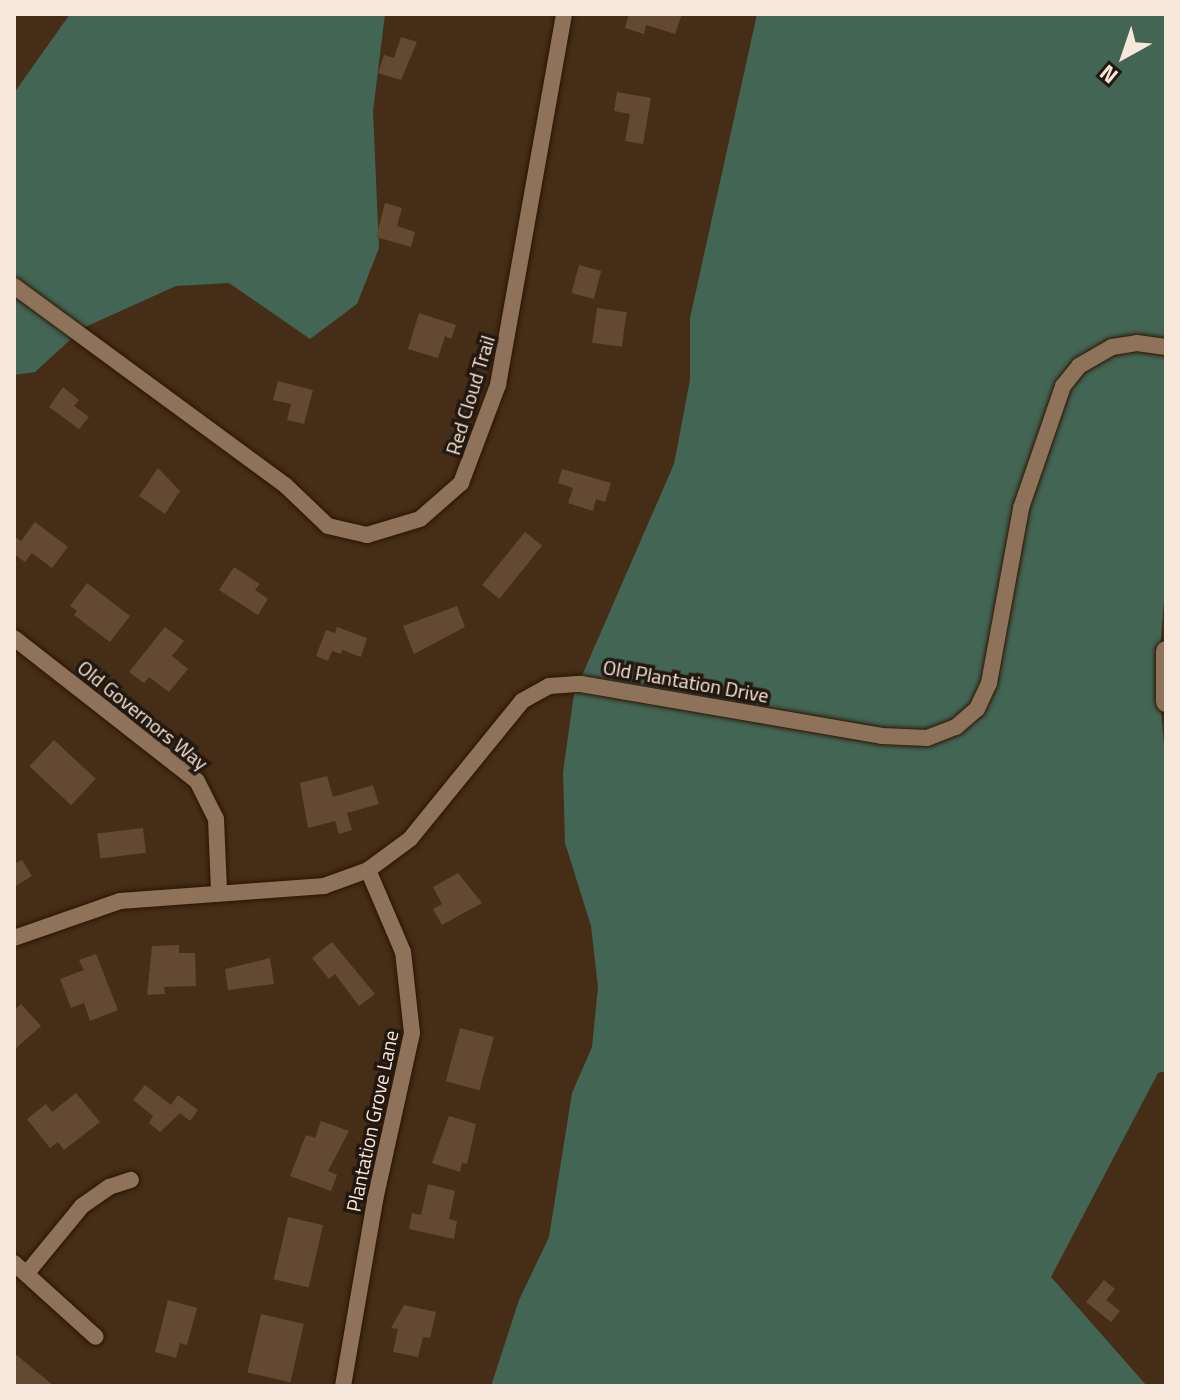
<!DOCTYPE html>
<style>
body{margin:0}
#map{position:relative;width:1180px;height:1400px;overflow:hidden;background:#452d17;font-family:"Titillium Web",sans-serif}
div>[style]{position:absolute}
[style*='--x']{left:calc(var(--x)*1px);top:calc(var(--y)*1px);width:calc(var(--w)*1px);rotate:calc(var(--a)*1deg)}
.green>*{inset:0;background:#436554}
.building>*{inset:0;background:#634932;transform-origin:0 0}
.roads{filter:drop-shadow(0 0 2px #2b1501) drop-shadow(0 0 2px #2b1501)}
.minor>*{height:16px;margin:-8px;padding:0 8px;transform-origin:8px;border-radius:8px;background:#8e725a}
.tertiary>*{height:20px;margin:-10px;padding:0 10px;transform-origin:10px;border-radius:10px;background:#8e725a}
span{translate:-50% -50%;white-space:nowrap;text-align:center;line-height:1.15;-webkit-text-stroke:7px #23180f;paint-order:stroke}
.street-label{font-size:20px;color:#f8e8db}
.frame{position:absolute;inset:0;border:16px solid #f8e8db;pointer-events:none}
.north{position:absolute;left:1084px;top:16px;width:80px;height:80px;-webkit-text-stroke:6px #23180f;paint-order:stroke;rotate:220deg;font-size:22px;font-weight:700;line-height:32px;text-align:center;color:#f8e8db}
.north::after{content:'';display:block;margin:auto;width:28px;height:36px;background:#f8e8db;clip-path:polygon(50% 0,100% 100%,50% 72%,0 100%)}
</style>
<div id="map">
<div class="green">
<div style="clip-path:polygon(70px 14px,385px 14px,373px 111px,379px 248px,357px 304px,310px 339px,229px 283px,176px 286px,83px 328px,35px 372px,14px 375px,14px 93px)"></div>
<div style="clip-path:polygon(757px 14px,1166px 14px,1166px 575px,1158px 675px,1166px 769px,1166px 1071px,1158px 1073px,1051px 1277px,1147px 1386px,491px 1386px,519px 1300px,549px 1237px,572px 1093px,592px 1047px,598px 987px,591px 926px,565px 843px,563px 772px,574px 694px,674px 464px,690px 380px,690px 318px)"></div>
</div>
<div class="building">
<div style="clip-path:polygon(629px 14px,682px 14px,675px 34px,646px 25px,644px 34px,625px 28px)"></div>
<div style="clip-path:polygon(401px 37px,417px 42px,401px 80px,378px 73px,384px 55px,394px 58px)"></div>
<div style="clip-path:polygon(617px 92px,651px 98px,643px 144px,625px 141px,630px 114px,614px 111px)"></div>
<div style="clip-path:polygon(385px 203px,402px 208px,397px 226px,415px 232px,411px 247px,376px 237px)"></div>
<div style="left:579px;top:265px;width:23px;height:29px;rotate:15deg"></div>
<div style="left:597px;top:308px;width:30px;height:35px;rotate:8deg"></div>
<div style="clip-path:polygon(419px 313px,456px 325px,451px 339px,445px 336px,438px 358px,408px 349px)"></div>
<div style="clip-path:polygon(278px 381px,313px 390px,304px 424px,287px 420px,291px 404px,273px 400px)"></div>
<div style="clip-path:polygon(63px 387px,79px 400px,74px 406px,89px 417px,79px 429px,49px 407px)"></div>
<div style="clip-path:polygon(158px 468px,180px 491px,165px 514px,139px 496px)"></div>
<div style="clip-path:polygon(562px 469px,611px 483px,605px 502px,596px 499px,593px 511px,568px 503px,573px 488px,558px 483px)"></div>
<div style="clip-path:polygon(35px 522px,68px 547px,52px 568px,32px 553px,25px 562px,14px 554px,14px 536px,21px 541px)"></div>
<div style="left:525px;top:532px;width:22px;height:68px;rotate:39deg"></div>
<div style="clip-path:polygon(234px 567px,260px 584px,255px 590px,268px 599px,258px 615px,219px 590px)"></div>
<div style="clip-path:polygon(87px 583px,130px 616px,110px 642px,74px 615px,77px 611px,70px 606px)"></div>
<div style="clip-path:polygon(457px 606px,465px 627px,414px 654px,403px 626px)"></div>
<div style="clip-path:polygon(165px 627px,184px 641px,172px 656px,188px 669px,169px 692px,149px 677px,144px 683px,129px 672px)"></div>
<div style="clip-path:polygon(337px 627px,367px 638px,361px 657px,342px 650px,341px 654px,332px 651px,328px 661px,316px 656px,326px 630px,335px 633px)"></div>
<div style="left:54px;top:740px;width:57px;height:36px;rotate:43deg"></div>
<div style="clip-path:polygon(327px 776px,333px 797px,373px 785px,379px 804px,347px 813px,352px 830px,339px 834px,335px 821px,308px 828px,300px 783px)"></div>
<div style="left:143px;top:828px;width:25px;height:46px;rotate:83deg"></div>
<div style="clip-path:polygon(22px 860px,32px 876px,14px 887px,14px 864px)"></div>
<div style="clip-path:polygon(458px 873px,482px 903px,442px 925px,433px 909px,442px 904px,433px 887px)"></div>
<div style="clip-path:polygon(332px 942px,375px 994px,359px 1006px,335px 974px,329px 979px,312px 958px)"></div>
<div style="clip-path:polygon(179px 945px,179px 953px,195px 953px,196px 986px,164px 987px,165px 994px,147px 995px,152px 946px)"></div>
<div style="clip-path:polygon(96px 954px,118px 1010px,90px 1021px,84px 1003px,71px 1008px,60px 979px,84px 970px,79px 960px)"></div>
<div style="clip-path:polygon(270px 958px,274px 984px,228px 990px,225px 969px)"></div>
<div style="clip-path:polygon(21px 1004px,41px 1026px,14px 1050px,14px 1010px)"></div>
<div style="left:460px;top:1028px;width:35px;height:55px;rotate:15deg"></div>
<div style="clip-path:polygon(145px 1085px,171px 1105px,178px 1095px,198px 1110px,190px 1121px,180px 1113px,160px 1132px,149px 1123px,153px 1116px,133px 1100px)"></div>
<div style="clip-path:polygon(76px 1093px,100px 1122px,64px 1150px,58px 1142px,50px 1148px,27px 1119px,46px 1104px,52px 1112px)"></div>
<div style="clip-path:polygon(449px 1116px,476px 1124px,467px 1164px,462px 1163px,460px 1172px,432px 1163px)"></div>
<div style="clip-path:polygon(321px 1121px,349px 1131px,328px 1171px,337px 1175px,331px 1191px,290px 1176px,306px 1135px,315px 1138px)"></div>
<div style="clip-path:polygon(428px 1184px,455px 1191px,449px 1219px,457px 1221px,454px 1239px,409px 1229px,412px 1213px,421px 1215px)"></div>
<div style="left:288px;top:1217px;width:36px;height:64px;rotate:13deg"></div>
<div style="clip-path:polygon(1104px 1280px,1115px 1289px,1106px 1300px,1120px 1311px,1111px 1322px,1086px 1302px)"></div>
<div style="clip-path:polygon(168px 1300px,197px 1308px,187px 1345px,180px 1343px,176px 1358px,155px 1352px)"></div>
<div style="clip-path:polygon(404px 1305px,436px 1312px,430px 1338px,423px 1337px,418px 1357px,393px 1352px,398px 1329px,391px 1328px)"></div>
<div style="left:261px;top:1314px;width:44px;height:60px;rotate:13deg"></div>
<div style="clip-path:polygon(14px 1353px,54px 1386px,14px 1386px)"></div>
</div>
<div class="roads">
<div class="minor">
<div style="--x:14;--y:286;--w:336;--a:36.3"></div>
<div style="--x:285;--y:485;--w:59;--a:43.6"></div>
<div style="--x:328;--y:526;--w:40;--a:13"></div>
<div style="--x:367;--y:535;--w:55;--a:-16.8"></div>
<div style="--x:420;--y:519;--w:55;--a:-41.3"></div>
<div style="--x:461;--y:483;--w:105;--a:-69.3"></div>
<div style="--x:498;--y:385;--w:377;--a:-79.9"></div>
<div style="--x:14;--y:638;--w:232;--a:38"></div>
<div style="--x:197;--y:781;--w:42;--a:63.4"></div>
<div style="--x:216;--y:819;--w:72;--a:87.6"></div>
<div style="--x:14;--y:938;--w:112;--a:-19.2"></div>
<div style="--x:120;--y:901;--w:205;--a:-4.2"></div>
<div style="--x:324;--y:886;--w:47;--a:-20"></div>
<div style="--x:368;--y:870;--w:52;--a:-36.4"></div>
<div style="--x:410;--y:839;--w:178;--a:-50.9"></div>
<div style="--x:522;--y:701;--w:31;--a:-29"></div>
<div style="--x:549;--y:686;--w:32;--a:-4"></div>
<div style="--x:581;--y:684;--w:305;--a:9.8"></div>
<div style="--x:882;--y:736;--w:45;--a:2.5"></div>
<div style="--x:927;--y:738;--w:31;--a:-21"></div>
<div style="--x:956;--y:727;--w:28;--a:-41"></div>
<div style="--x:977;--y:709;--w:29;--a:-65"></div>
<div style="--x:989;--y:683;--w:178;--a:-79.6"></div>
<div style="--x:1021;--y:508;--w:129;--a:-71"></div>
<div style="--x:1063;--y:386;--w:26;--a:-51"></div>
<div style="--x:1079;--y:366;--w:38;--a:-30"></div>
<div style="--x:1112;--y:347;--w:25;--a:-9"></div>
<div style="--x:1137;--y:343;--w:29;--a:8"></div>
<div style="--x:14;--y:1263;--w:110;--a:42.1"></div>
<div style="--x:27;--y:1273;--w:87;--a:-50.6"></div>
<div style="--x:82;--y:1206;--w:33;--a:-35"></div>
<div style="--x:109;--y:1187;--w:23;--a:-18"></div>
<div style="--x:343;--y:1386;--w:189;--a:-80.2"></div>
<div style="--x:375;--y:1200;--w:171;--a:-77.5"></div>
<div style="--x:412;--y:1033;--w:81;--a:-96.3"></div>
<div style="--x:403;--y:952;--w:89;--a:-113.1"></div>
</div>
<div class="tertiary">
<div style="--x:1166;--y:651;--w:51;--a:90"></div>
</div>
</div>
<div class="street-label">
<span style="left:470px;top:395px;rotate:-73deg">Red Cloud Trail</span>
<span style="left:686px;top:681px;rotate:10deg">Old Plantation Drive</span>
<span style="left:143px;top:715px;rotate:39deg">Old Governors Way</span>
<span style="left:372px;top:1121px;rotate:-78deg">Plantation Grove Lane</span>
</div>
<div class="frame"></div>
<div class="north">N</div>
</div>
